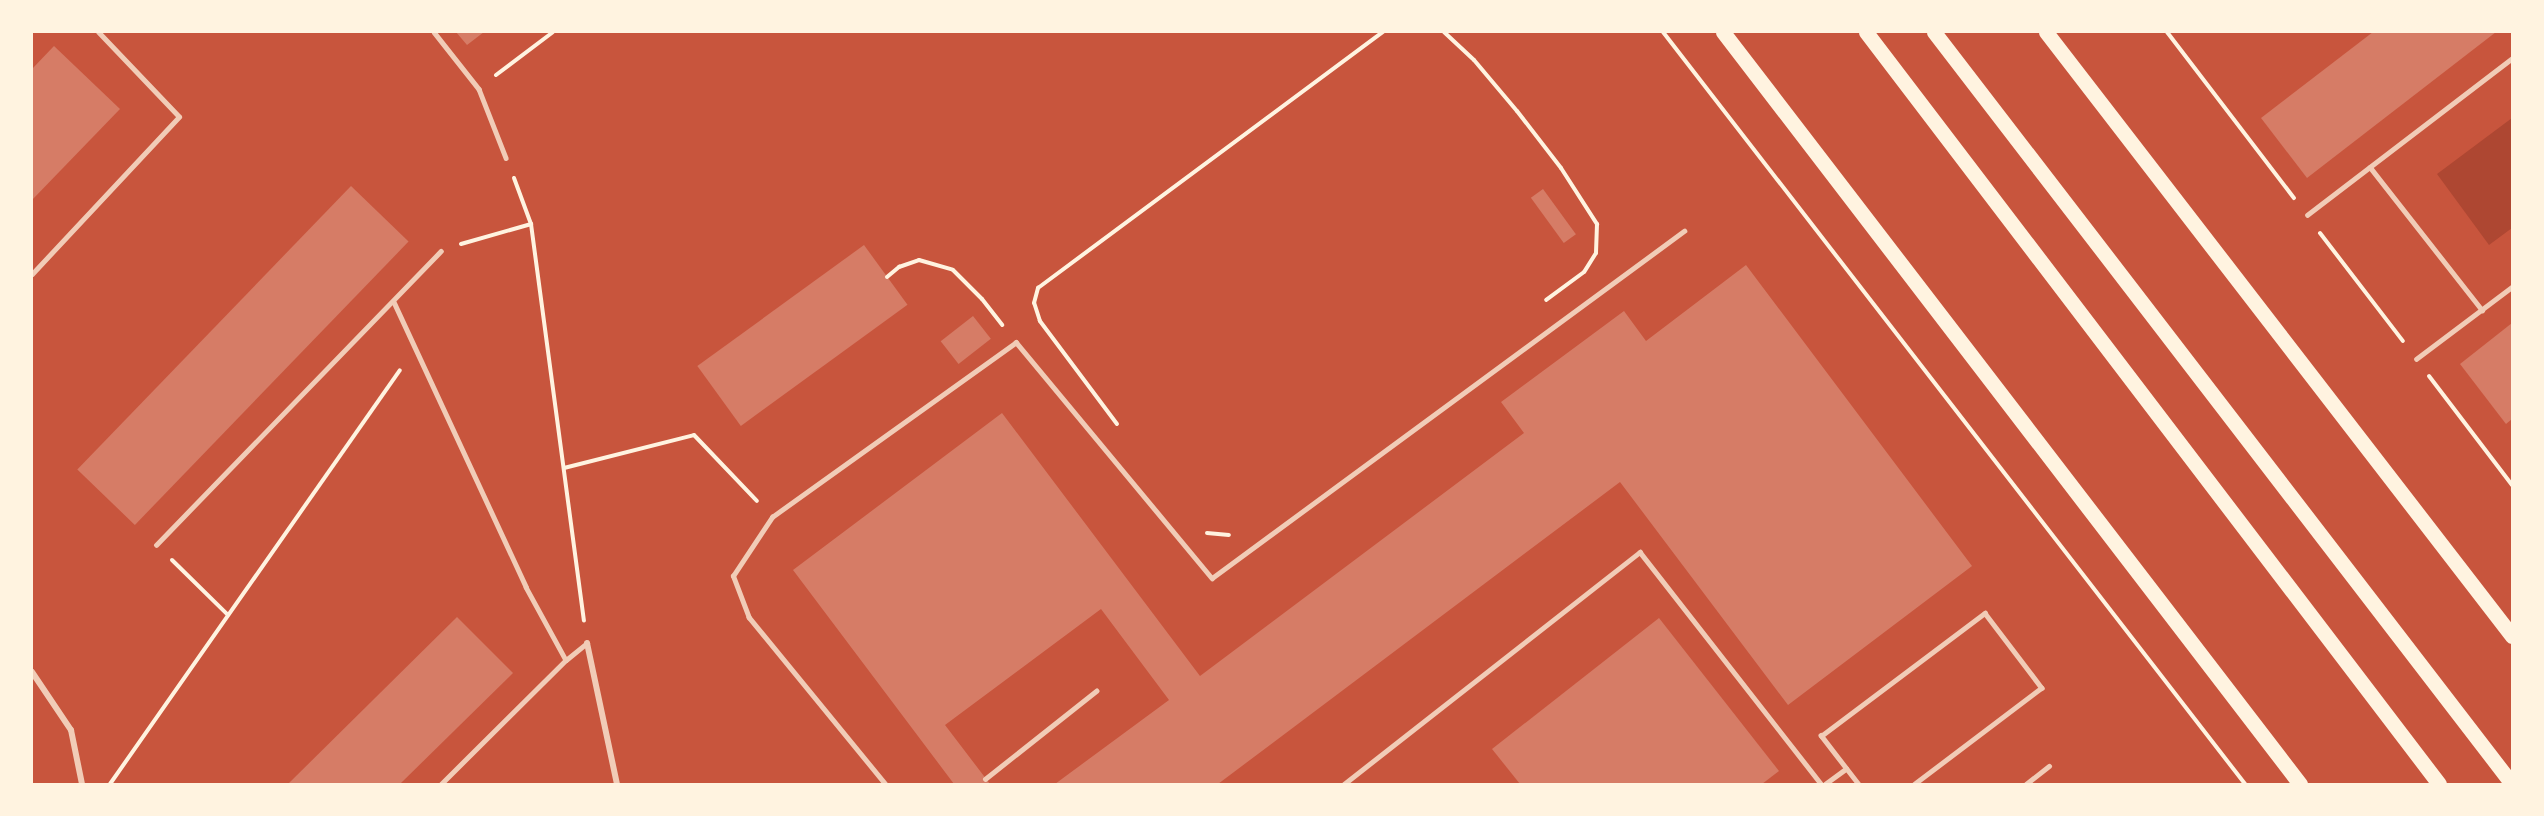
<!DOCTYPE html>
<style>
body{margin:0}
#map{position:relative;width:2544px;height:816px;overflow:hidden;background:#c8553d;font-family:"Fira Sans",sans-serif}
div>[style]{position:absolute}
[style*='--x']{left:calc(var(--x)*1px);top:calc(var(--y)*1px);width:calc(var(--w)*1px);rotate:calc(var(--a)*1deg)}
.green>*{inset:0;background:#ae4732}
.building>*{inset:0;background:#d67c66;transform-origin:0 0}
.path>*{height:4px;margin:-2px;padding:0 2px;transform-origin:2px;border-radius:2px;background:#fff3e0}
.service>*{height:4.5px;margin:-2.25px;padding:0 2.25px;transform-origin:2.25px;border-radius:2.25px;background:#f1ccb7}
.minor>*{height:6px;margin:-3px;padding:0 3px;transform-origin:3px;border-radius:3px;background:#f1ccb7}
.primary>*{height:15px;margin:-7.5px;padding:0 7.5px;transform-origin:7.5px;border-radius:7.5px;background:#fff3e0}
span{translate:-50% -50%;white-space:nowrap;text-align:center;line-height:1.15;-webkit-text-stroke:4.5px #fff3e0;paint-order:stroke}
.frame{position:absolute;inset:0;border:33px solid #fff3e0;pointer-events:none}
</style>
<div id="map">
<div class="green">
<div style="clip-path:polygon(2512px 118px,2512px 228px,2489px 245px,2437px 174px)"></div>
</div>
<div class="building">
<div style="clip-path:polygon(456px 32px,484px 32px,467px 45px)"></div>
<div style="clip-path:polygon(2373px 32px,2496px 32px,2307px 178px,2261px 118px)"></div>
<div style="clip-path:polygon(54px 46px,120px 109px,32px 200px,32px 69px)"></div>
<div style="left:351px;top:186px;width:80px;height:394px;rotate:44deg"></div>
<div style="left:1543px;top:189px;width:56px;height:15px;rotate:54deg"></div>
<div style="left:864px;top:245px;width:74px;height:206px;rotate:54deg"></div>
<div style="clip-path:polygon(1746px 265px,1972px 566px,1788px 705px,1620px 482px,1218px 784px,1055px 784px,1169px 700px,1101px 609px,945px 725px,990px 784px,954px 784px,793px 570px,1002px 413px,1200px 676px,1524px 433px,1501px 402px,1624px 311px,1646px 341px)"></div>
<div style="left:973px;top:316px;width:29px;height:41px;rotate:52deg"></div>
<div style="clip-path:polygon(2512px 323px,2512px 419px,2506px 424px,2460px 364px)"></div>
<div style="clip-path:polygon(457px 617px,513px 673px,400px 784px,288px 784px)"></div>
<div style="clip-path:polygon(1659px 618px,1779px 771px,1762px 784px,1520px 784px,1492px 749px)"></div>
</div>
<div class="path">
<div style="--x:1444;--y:32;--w:41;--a:43"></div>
<div style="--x:1474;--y:60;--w:67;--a:49.9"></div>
<div style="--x:1517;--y:111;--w:72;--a:52.3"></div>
<div style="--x:1561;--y:168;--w:67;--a:57.3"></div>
<div style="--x:1597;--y:224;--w:29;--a:92"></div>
<div style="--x:1596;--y:253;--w:22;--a:122"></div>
<div style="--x:1584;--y:272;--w:47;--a:143.6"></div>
<div style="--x:1663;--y:32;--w:951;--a:52.26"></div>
<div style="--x:2167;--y:32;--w:209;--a:52.6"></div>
<div style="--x:496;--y:75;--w:71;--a:-37"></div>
<div style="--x:514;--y:178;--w:49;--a:69.7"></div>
<div style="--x:531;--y:224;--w:400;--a:82.4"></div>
<div style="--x:2320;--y:233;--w:136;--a:52.5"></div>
<div style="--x:461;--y:244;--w:73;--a:-15.9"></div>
<div style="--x:887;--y:277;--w:16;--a:-40"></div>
<div style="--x:899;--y:267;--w:21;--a:-19"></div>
<div style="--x:919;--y:260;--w:35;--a:16"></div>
<div style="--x:953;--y:270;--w:41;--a:45"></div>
<div style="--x:982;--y:299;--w:33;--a:52"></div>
<div style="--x:2429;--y:376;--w:137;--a:52.7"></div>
<div style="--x:1117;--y:424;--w:129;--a:-126.8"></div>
<div style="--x:1040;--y:321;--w:19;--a:-108"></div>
<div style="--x:1034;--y:303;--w:16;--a:-75"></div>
<div style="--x:1038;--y:288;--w:430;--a:-36.6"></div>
<div style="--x:564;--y:468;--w:134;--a:-14.2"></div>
<div style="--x:694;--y:435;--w:91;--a:46.3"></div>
<div style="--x:1207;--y:533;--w:22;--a:5"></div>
<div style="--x:172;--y:560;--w:78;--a:44.5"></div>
<div style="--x:110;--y:784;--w:505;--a:-54.99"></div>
</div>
<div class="service">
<div style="--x:434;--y:32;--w:73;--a:51.7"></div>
<div style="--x:479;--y:89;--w:74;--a:68.6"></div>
<div style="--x:2370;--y:167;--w:182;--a:51.9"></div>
<div style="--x:2307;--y:215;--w:258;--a:-37.4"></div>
<div style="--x:32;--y:274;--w:215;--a:-46.9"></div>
<div style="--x:179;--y:117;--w:117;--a:-133.6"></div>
<div style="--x:394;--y:302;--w:314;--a:65.1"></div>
<div style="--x:526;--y:587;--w:83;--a:61.3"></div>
<div style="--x:2416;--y:359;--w:120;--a:-36.9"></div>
<div style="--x:156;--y:545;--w:409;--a:-45.9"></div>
<div style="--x:985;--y:779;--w:142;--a:-38.4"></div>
<div style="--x:441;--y:784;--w:176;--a:-44.8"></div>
<div style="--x:566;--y:660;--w:27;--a:-39"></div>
<div style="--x:885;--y:784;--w:215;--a:-129.3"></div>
<div style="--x:749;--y:618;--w:45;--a:-110.9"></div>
<div style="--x:733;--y:576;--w:71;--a:-56.5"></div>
<div style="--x:772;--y:517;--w:300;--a:-35.6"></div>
<div style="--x:1016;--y:342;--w:307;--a:50.3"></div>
<div style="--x:1212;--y:578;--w:586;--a:-36.32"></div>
<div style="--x:1344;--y:784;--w:376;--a:-38.1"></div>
<div style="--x:1640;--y:552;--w:294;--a:52"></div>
<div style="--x:1825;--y:784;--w:26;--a:-36"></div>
<div style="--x:1858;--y:784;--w:61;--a:-127.6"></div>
<div style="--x:1821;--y:736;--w:205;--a:-36.9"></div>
<div style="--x:1985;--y:613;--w:94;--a:52.8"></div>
<div style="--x:2042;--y:688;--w:159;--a:142.9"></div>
<div style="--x:2026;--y:784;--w:29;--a:-38"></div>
</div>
<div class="minor">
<div style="--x:587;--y:643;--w:144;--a:78"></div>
<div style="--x:32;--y:672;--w:70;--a:56.1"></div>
<div style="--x:71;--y:730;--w:55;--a:78.5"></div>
</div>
<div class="primary">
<div style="--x:1723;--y:32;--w:948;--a:52.5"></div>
<div style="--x:1866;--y:32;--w:945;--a:52.69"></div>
<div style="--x:1934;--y:32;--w:948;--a:52.45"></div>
<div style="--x:2046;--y:32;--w:763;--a:52.35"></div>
</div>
<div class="frame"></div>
</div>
